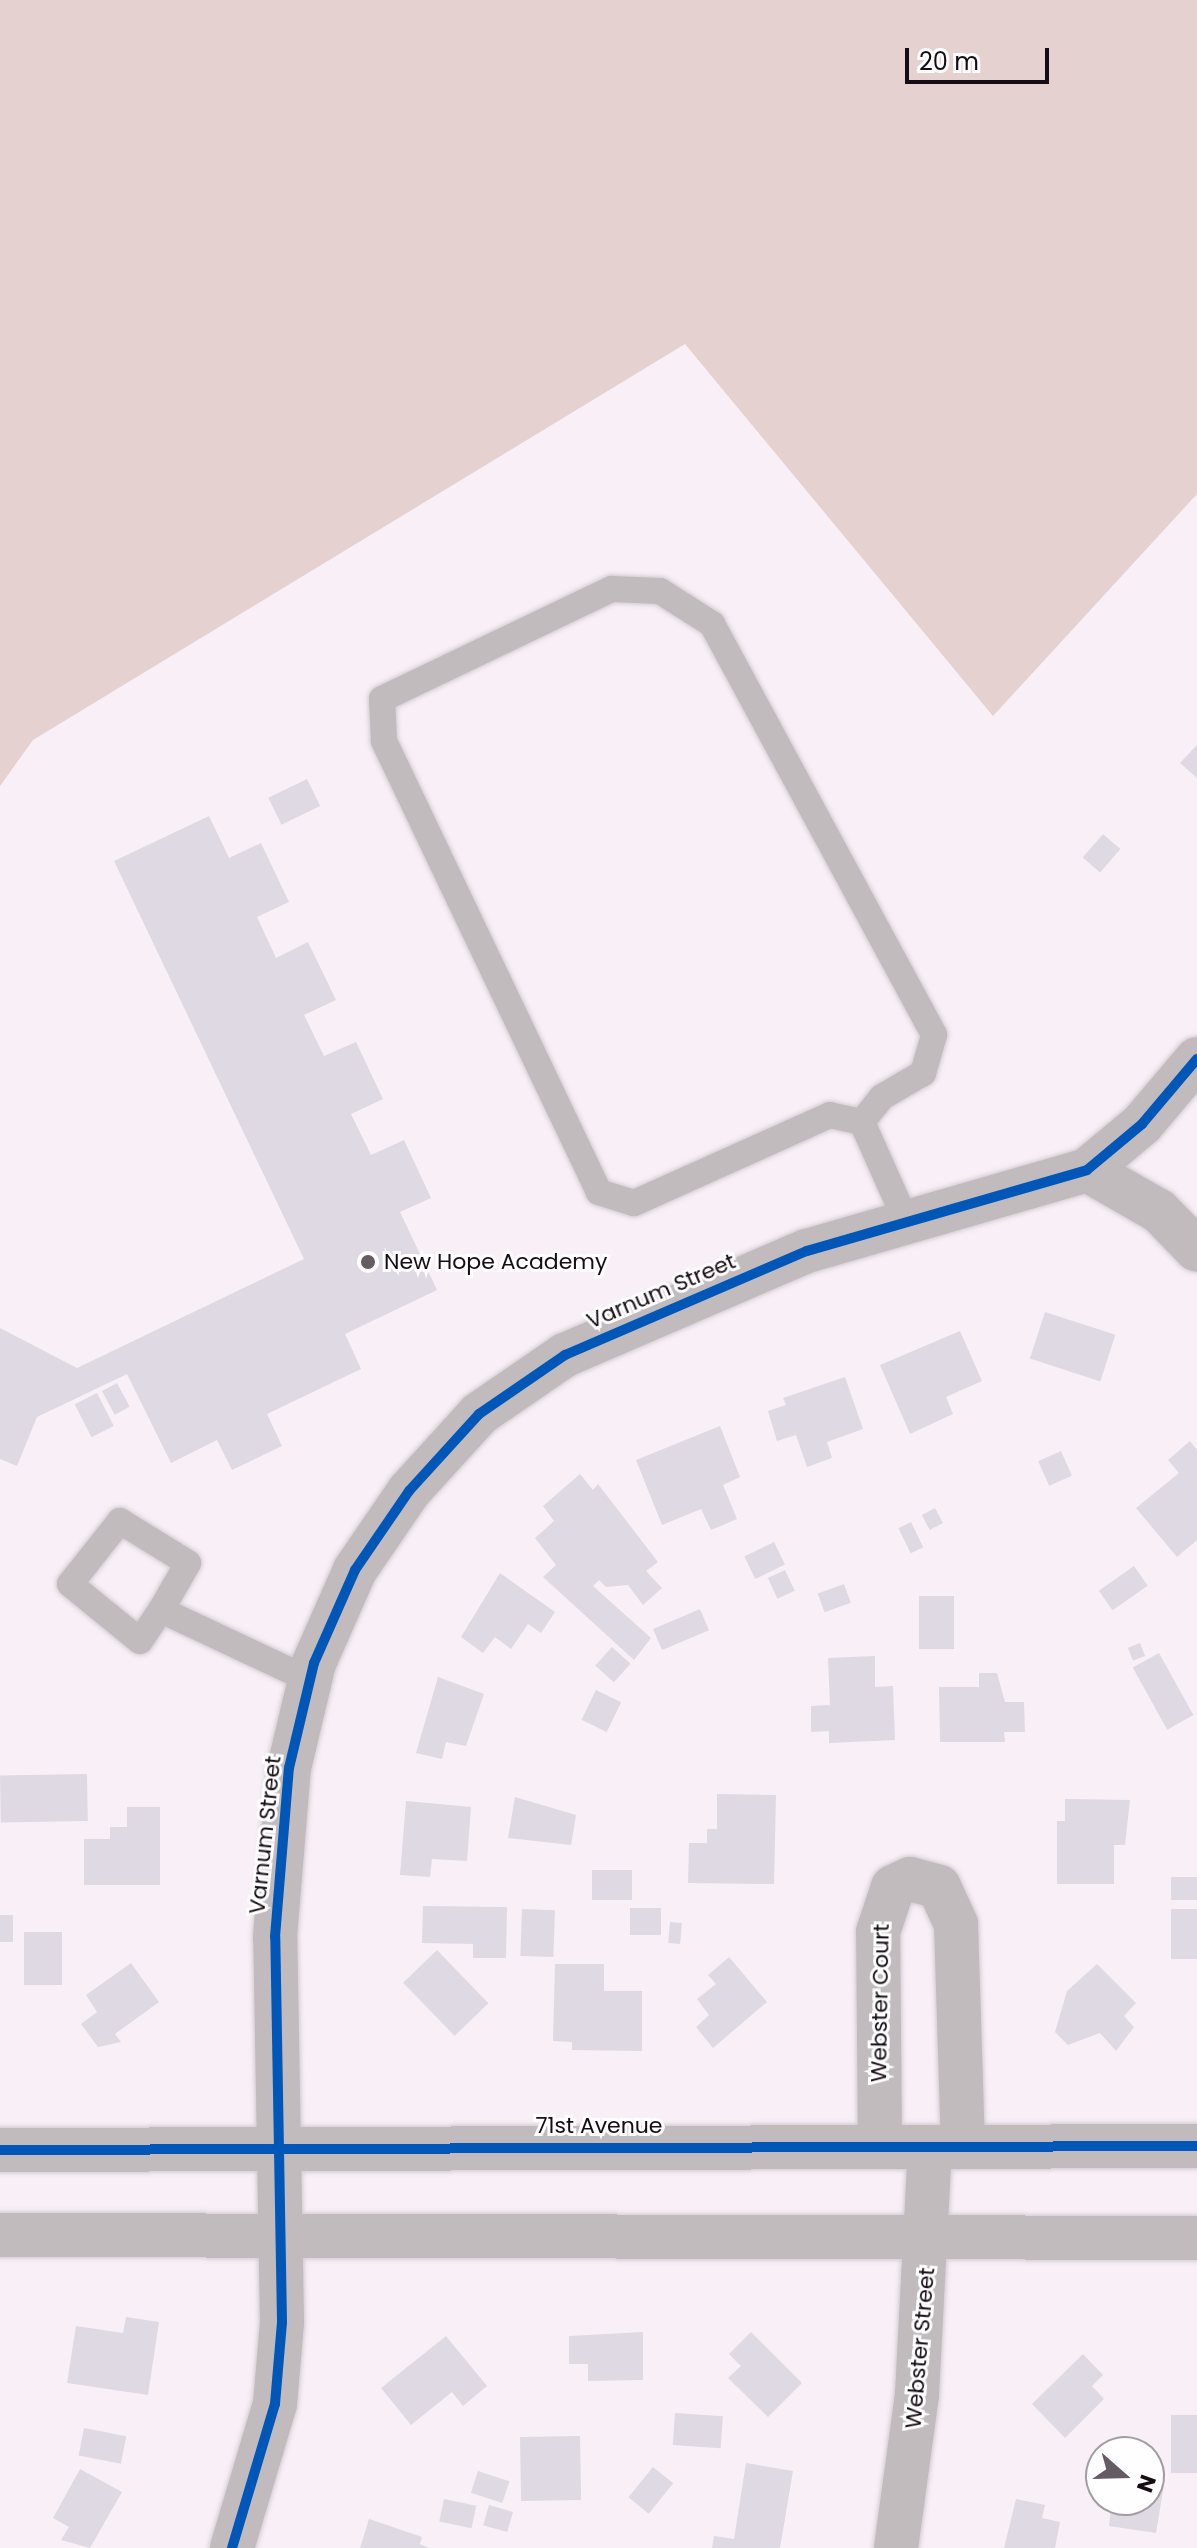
<!DOCTYPE html>
<style>
body{margin:0}
#map{position:relative;width:1197px;height:2548px;overflow:hidden;background:#f9eff7;font-family:Poppins,sans-serif}
div>[style]{position:absolute}
[style*='--x']{left:calc(var(--x)*1px);top:calc(var(--y)*1px);width:calc(var(--w)*1px);rotate:calc(var(--a)*1deg)}
.green>*{inset:0;background:#e4d1d0}
.building>*{inset:0;background:#dfd9e3;transform-origin:0 0}
.roads{filter:drop-shadow(0 0 2px #d4ccd2) drop-shadow(0 0 2px #d4ccd2)}
.service>*{height:26px;margin:-13px;padding:0 13px;transform-origin:13px;border-radius:13px;background:#c1bbbd}
.minor>*{height:44px;margin:-22px;padding:0 22px;transform-origin:22px;border-radius:22px;background:#c1bbbd}
.cycleway>*{height:10px;margin:-5px;padding:0 5px;transform-origin:5px;border-radius:5px;background:#0057b8}
.dots>*{width:22px;height:22px;translate:-50% -50%;box-sizing:border-box;border:4px solid #fefefe;border-radius:50%}
span{translate:-50% -50%;white-space:nowrap;text-align:center;line-height:1.15;-webkit-text-stroke:6px #fefefe;paint-order:stroke}
.poi-label{font-size:22px;color:#160c14}
.left{translate:0 -50%;text-align:left}
.street-label{font-size:22px;color:#160c14}
.north{position:absolute;left:1085px;top:2436px;width:80px;height:80px;box-sizing:border-box;background:#fefefe;border:2px solid #a19da0;border-radius:50%;rotate:110deg;font-size:22px;font-weight:700;line-height:32px;text-align:center;color:#160c14}
.north::after{content:'';display:block;margin:auto;width:28px;height:36px;background:#655b63;clip-path:polygon(50% 0,100% 100%,50% 72%,0 100%)}
.scale{position:absolute;left:905px;top:48px;width:144px;height:36px;box-sizing:border-box;border:4px solid #160c14;border-top:0;padding-left:10px;font-size:24px;line-height:28px;white-space:nowrap;color:#160c14;-webkit-text-stroke:6px #fefefe;paint-order:stroke}
</style>
<div id="map">
<div class="green">
<div style="clip-path:polygon(0 0,1197px 0,1197px 494px,993px 716px,685px 344px,33px 740px,0 786px)"></div>
</div>
<div class="building">
<div style="clip-path:polygon(1197px 745px,1197px 778px,1180px 763px)"></div>
<div style="left:307px;top:779px;width:30px;height:43px;rotate:64deg"></div>
<div style="clip-path:polygon(209px 816px,229px 858px,261px 843px,289px 902px,257px 917px,276px 958px,308px 942px,336px 1000px,304px 1015px,324px 1056px,356px 1042px,383px 1099px,351px 1114px,371px 1155px,404px 1140px,431px 1198px,400px 1212px,437px 1290px,345px 1334px,361px 1369px,267px 1414px,282px 1446px,232px 1470px,217px 1440px,171px 1463px,127px 1374px,37px 1417px,17px 1466px,0 1459px,0 1328px,77px 1368px,304px 1259px,114px 861px)"></div>
<div style="left:1103px;top:834px;width:23px;height:31px;rotate:41deg"></div>
<div style="left:1045px;top:1312px;width:74px;height:49px;rotate:18deg"></div>
<div style="clip-path:polygon(960px 1331px,982px 1381px,946px 1397px,953px 1414px,910px 1434px,880px 1365px)"></div>
<div style="clip-path:polygon(845px 1377px,863px 1429px,827px 1442px,832px 1458px,807px 1467px,796px 1435px,777px 1441px,768px 1411px,786px 1405px,783px 1398px)"></div>
<div style="left:117px;top:1383px;width:27px;height:17px;rotate:62deg"></div>
<div style="left:97px;top:1393px;width:37px;height:25px;rotate:63deg"></div>
<div style="clip-path:polygon(720px 1426px,740px 1477px,723px 1485px,737px 1519px,711px 1530px,701px 1509px,662px 1525px,636px 1460px)"></div>
<div style="clip-path:polygon(1190px 1441px,1197px 1450px,1197px 1540px,1177px 1557px,1136px 1508px,1179px 1473px,1168px 1460px)"></div>
<div style="left:1061px;top:1451px;width:27px;height:25px;rotate:66deg"></div>
<div style="clip-path:polygon(580px 1474px,593px 1490px,598px 1484px,658px 1562px,646px 1571px,662px 1588px,643px 1605px,628px 1585px,606px 1587px,599px 1580px,593px 1586px,651px 1638px,634px 1660px,543px 1577px,556px 1565px,535px 1538px,554px 1521px,543px 1506px)"></div>
<div style="left:935px;top:1508px;width:17px;height:15px;rotate:62deg"></div>
<div style="left:911px;top:1522px;width:28px;height:14px;rotate:64deg"></div>
<div style="left:774px;top:1542px;width:25px;height:33px;rotate:64deg"></div>
<div style="left:1134px;top:1566px;width:24px;height:43px;rotate:55deg"></div>
<div style="left:785px;top:1570px;width:23px;height:19px;rotate:65deg"></div>
<div style="clip-path:polygon(500px 1573px,555px 1612px,541px 1633px,528px 1624px,511px 1649px,495px 1637px,483px 1653px,461px 1637px)"></div>
<div style="left:844px;top:1584px;width:20px;height:28px;rotate:70deg"></div>
<div style="left:919px;top:1596px;width:35px;height:53px"></div>
<div style="left:700px;top:1609px;width:23px;height:51px;rotate:67deg"></div>
<div style="left:1140px;top:1643px;width:14px;height:13px;rotate:69deg"></div>
<div style="left:612px;top:1647px;width:25px;height:25px;rotate:42deg"></div>
<div style="left:1159px;top:1653px;width:71px;height:30px;rotate:61deg"></div>
<div style="clip-path:polygon(875px 1656px,875px 1687px,893px 1686px,895px 1740px,829px 1743px,829px 1731px,811px 1732px,811px 1706px,830px 1705px,828px 1658px)"></div>
<div style="clip-path:polygon(979px 1673px,997px 1673px,1005px 1702px,1024px 1702px,1025px 1732px,1004px 1732px,1005px 1742px,940px 1742px,939px 1687px,979px 1687px)"></div>
<div style="clip-path:polygon(438px 1677px,484px 1694px,466px 1746px,446px 1742px,442px 1759px,416px 1753px)"></div>
<div style="left:596px;top:1690px;width:28px;height:33px;rotate:26deg"></div>
<div style="left:87px;top:1774px;width:47px;height:87px;rotate:89deg"></div>
<div style="clip-path:polygon(717px 1794px,776px 1795px,774px 1884px,688px 1883px,689px 1843px,707px 1843px,707px 1829px,717px 1829px)"></div>
<div style="clip-path:polygon(515px 1797px,576px 1815px,571px 1845px,508px 1838px)"></div>
<div style="clip-path:polygon(1065px 1799px,1130px 1800px,1125px 1845px,1114px 1845px,1114px 1884px,1057px 1884px,1057px 1821px,1065px 1821px)"></div>
<div style="clip-path:polygon(406px 1801px,471px 1807px,467px 1861px,432px 1859px,430px 1877px,400px 1875px)"></div>
<div style="clip-path:polygon(127px 1807px,160px 1807px,160px 1885px,84px 1885px,84px 1839px,110px 1839px,110px 1827px,127px 1827px)"></div>
<div style="left:592px;top:1870px;width:40px;height:30px"></div>
<div style="left:1171px;top:1877px;width:26px;height:23px"></div>
<div style="clip-path:polygon(423px 1906px,507px 1907px,506px 1958px,473px 1958px,473px 1944px,422px 1943px)"></div>
<div style="left:630px;top:1908px;width:31px;height:27px"></div>
<div style="left:522px;top:1909px;width:33px;height:47px;rotate:2deg"></div>
<div style="left:1171px;top:1909px;width:26px;height:50px"></div>
<div style="left:0;top:1915px;width:13px;height:27px"></div>
<div style="left:670px;top:1922px;width:12px;height:21px;rotate:5deg"></div>
<div style="left:24px;top:1932px;width:38px;height:53px"></div>
<div style="left:437px;top:1950px;width:74px;height:47px;rotate:46deg"></div>
<div style="clip-path:polygon(729px 1957px,767px 2002px,713px 2048px,696px 2027px,709px 2015px,697px 1999px,716px 1984px,708px 1975px)"></div>
<div style="clip-path:polygon(131px 1963px,159px 2002px,115px 2034px,121px 2042px,98px 2047px,81px 2024px,97px 2012px,86px 1995px)"></div>
<div style="clip-path:polygon(555px 1964px,604px 1964px,604px 1991px,642px 1991px,642px 2051px,572px 2050px,572px 2042px,553px 2041px)"></div>
<div style="clip-path:polygon(1097px 1964px,1136px 2003px,1124px 2016px,1134px 2027px,1116px 2051px,1100px 2033px,1068px 2045px,1055px 2032px,1067px 1991px)"></div>
<div style="clip-path:polygon(126px 2317px,159px 2322px,148px 2395px,67px 2383px,76px 2326px,123px 2333px)"></div>
<div style="clip-path:polygon(643px 2332px,643px 2380px,588px 2381px,588px 2364px,569px 2364px,569px 2336px)"></div>
<div style="clip-path:polygon(751px 2332px,802px 2383px,768px 2417px,728px 2378px,741px 2366px,729px 2354px)"></div>
<div style="clip-path:polygon(446px 2336px,487px 2386px,463px 2406px,452px 2392px,411px 2425px,381px 2388px)"></div>
<div style="clip-path:polygon(1083px 2354px,1103px 2375px,1092px 2386px,1104px 2399px,1065px 2438px,1032px 2404px)"></div>
<div style="left:675px;top:2413px;width:48px;height:32px;rotate:4deg"></div>
<div style="left:1171px;top:2415px;width:26px;height:58px"></div>
<div style="left:84px;top:2428px;width:43px;height:28px;rotate:11deg"></div>
<div style="left:580px;top:2436px;width:64px;height:60px;rotate:89deg"></div>
<div style="clip-path:polygon(746px 2463px,793px 2471px,780px 2548px,712px 2548px,714px 2536px,734px 2539px)"></div>
<div style="left:653px;top:2467px;width:26px;height:39px;rotate:39deg"></div>
<div style="clip-path:polygon(80px 2469px,122px 2492px,90px 2548px,61px 2540px,69px 2527px,53px 2518px)"></div>
<div style="left:478px;top:2471px;width:33px;height:23px;rotate:18deg"></div>
<div style="clip-path:polygon(1149px 2483px,1164px 2485px,1156px 2533px,1109px 2526px,1112px 2500px,1149px 2500px)"></div>
<div style="left:444px;top:2499px;width:33px;height:23px;rotate:12deg"></div>
<div style="clip-path:polygon(1016px 2499px,1045px 2505px,1042px 2518px,1060px 2522px,1055px 2548px,1004px 2548px)"></div>
<div style="left:489px;top:2505px;width:25px;height:21px;rotate:16deg"></div>
<div style="clip-path:polygon(369px 2519px,422px 2537px,420px 2544px,429px 2548px,360px 2548px)"></div>
</div>
<div class="roads">
<div class="service">
<div style="--x:862;--y:1122;--w:33;--a:-168"></div>
<div style="--x:830;--y:1115;--w:215;--a:155.8"></div>
<div style="--x:634;--y:1203;--w:37;--a:-163"></div>
<div style="--x:599;--y:1192;--w:500;--a:-115.5"></div>
<div style="--x:384;--y:741;--w:42;--a:-92.7"></div>
<div style="--x:382;--y:699;--w:255;--a:-25.6"></div>
<div style="--x:612;--y:589;--w:48;--a:2.4"></div>
<div style="--x:660;--y:591;--w:62;--a:32.4"></div>
<div style="--x:712;--y:624;--w:467;--a:61.6"></div>
<div style="--x:934;--y:1035;--w:40;--a:106"></div>
<div style="--x:923;--y:1073;--w:48;--a:149.7"></div>
<div style="--x:882;--y:1097;--w:32;--a:129"></div>
<div style="--x:862;--y:1122;--w:108;--a:66"></div>
<div style="--x:161;--y:1610;--w:54;--a:-60.1"></div>
<div style="--x:188;--y:1563;--w:80;--a:-148.3"></div>
<div style="--x:120;--y:1521;--w:80;--a:128.4"></div>
<div style="--x:70;--y:1584;--w:90;--a:39.2"></div>
<div style="--x:140;--y:1641;--w:37;--a:-56"></div>
<div style="--x:161;--y:1610;--w:165;--a:25.2"></div>
</div>
<div class="minor">
<div style="--x:1087;--y:1170;--w:83;--a:29.7"></div>
<div style="--x:1159;--y:1211;--w:54;--a:45.7"></div>
<div style="--x:880;--y:2147;--w:215;--a:-90.5"></div>
<div style="--x:878;--y:1932;--w:47;--a:-71.6"></div>
<div style="--x:893;--y:1887;--w:19;--a:-25"></div>
<div style="--x:910;--y:1879;--w:30;--a:15"></div>
<div style="--x:939;--y:1887;--w:41;--a:65.3"></div>
<div style="--x:956;--y:1924;--w:222;--a:88.2"></div>
<div style="--x:0;--y:2150;--w:1197;--a:-0.19"></div>
<div style="--x:0;--y:2235;--w:1197;--a:0.14"></div>
<div style="--x:232;--y:2548;--w:150;--a:-73.4"></div>
<div style="--x:275;--y:2404;--w:82;--a:-85.1"></div>
<div style="--x:282;--y:2322;--w:385;--a:-91"></div>
<div style="--x:275;--y:1937;--w:170;--a:-85.3"></div>
<div style="--x:289;--y:1768;--w:108;--a:-76.6"></div>
<div style="--x:314;--y:1663;--w:102;--a:-66.2"></div>
<div style="--x:355;--y:1570;--w:96;--a:-55.6"></div>
<div style="--x:409;--y:1491;--w:104;--a:-47.7"></div>
<div style="--x:479;--y:1414;--w:104;--a:-34.5"></div>
<div style="--x:565;--y:1355;--w:263;--a:-23.3"></div>
<div style="--x:807;--y:1251;--w:291;--a:-16.1"></div>
<div style="--x:1087;--y:1170;--w:72;--a:-39.9"></div>
<div style="--x:1142;--y:1124;--w:85;--a:-49.8"></div>
<div style="--x:896;--y:2548;--w:155;--a:-82.2"></div>
<div style="--x:917;--y:2394;--w:247;--a:-87"></div>
</div>
</div>
<div class="cycleway">
<div style="--x:0;--y:2150;--w:1197;--a:-0.19"></div>
<div style="--x:232;--y:2548;--w:150;--a:-73.4"></div>
<div style="--x:275;--y:2404;--w:82;--a:-85.1"></div>
<div style="--x:282;--y:2322;--w:385;--a:-91"></div>
<div style="--x:275;--y:1937;--w:170;--a:-85.3"></div>
<div style="--x:289;--y:1768;--w:108;--a:-76.6"></div>
<div style="--x:314;--y:1663;--w:102;--a:-66.2"></div>
<div style="--x:355;--y:1570;--w:96;--a:-55.6"></div>
<div style="--x:409;--y:1491;--w:104;--a:-47.7"></div>
<div style="--x:479;--y:1414;--w:104;--a:-34.5"></div>
<div style="--x:565;--y:1355;--w:263;--a:-23.3"></div>
<div style="--x:807;--y:1251;--w:291;--a:-16.1"></div>
<div style="--x:1087;--y:1170;--w:72;--a:-39.9"></div>
<div style="--x:1142;--y:1124;--w:85;--a:-49.8"></div>
</div>
<div class="dots">
<div style="left:368px;top:1262px;background:#655b63"></div>
</div>
<div class="poi-label">
<span class="left" style="left:384px;top:1262px">New Hope Academy</span>
</div>
<div class="street-label">
<span style="left:661px;top:1291px;rotate:-23deg">Varnum Street</span>
<span style="left:265px;top:1835px;rotate:-84deg">Varnum Street</span>
<span style="left:880px;top:2003px;rotate:-89deg">Webster Court</span>
<span style="left:599px;top:2126px">71st Avenue</span>
<span style="left:920px;top:2348px;rotate:-85deg">Webster Street</span>
</div>
<div class="north">N</div>
<div class="scale">20 m</div>
</div>
